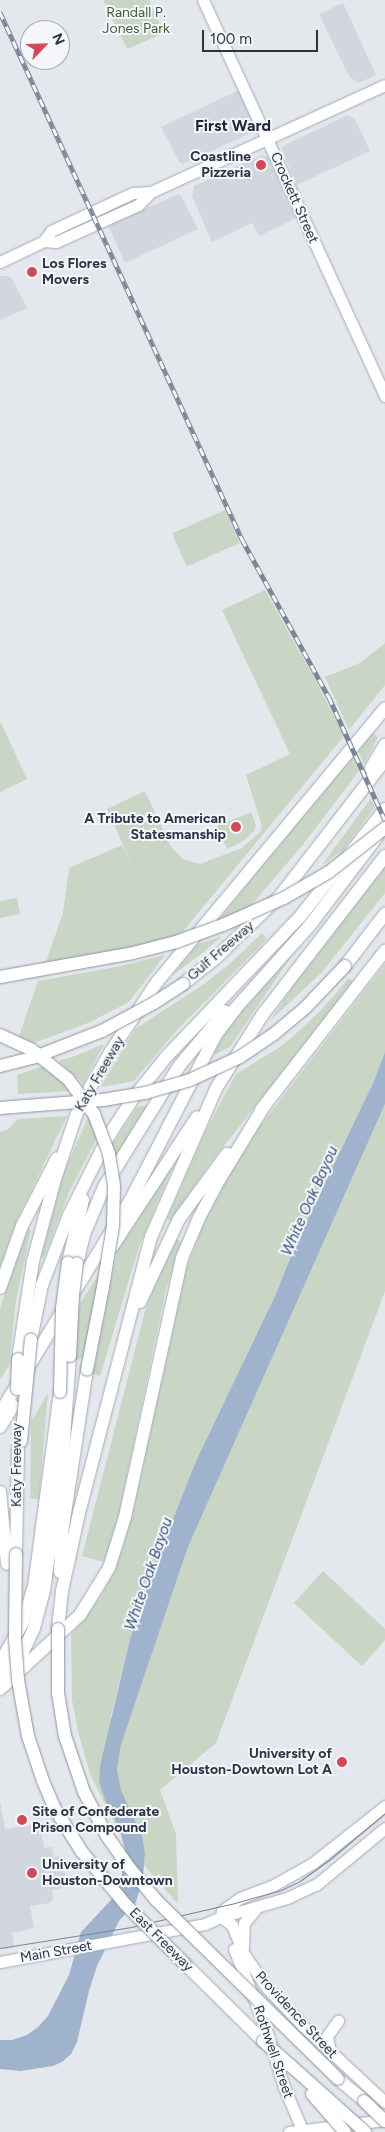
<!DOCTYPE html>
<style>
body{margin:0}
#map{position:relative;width:385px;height:2132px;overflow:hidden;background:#e4e7ec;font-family:Figtree,sans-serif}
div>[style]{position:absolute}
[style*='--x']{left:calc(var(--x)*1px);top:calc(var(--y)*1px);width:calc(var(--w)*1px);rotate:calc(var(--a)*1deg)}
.built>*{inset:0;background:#d2d6de}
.green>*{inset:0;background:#c9d6c5;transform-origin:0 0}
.water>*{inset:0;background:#9fb4cc}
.roads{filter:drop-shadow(0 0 1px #a3abb8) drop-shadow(0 0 1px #a3abb8)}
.major>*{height:11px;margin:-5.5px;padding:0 5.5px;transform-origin:5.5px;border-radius:5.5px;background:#fff}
.highway>*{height:12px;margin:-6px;padding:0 6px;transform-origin:6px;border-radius:6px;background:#fff}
.tram>*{height:1px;margin:-0.5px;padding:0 0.5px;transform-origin:0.5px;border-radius:0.5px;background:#7d8696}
.rail>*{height:4.5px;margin-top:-2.25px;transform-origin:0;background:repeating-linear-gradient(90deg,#f4f6f9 0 8px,#7d8696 0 16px);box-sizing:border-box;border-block:1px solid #7d8696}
.bridges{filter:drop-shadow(0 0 1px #8b94a3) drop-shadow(0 0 1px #8b94a3)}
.highway-bridge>*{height:12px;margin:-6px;padding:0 6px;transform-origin:6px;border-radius:6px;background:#fff}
.dots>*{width:14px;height:14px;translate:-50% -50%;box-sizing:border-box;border:2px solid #f4f6f9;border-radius:50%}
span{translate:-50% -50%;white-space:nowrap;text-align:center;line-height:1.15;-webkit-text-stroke:4px #f4f6f9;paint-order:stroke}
.park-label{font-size:14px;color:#3f6138}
.poi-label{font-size:14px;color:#2b3445;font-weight:700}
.right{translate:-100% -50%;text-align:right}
.left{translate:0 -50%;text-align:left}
.street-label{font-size:14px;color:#2b3445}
.water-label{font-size:15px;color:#34527a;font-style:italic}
.quarter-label{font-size:16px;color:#1d2536;font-weight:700}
.north{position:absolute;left:20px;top:20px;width:50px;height:50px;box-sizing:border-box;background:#f4f6f9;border:1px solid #a4a8b1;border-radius:50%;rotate:66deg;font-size:14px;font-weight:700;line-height:20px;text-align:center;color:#2b3445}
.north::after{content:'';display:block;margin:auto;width:18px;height:22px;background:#d1495b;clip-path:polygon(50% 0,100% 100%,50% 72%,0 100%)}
.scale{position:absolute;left:202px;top:30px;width:116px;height:22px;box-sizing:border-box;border:2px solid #2b3445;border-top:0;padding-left:6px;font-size:15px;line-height:18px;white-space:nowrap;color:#2b3445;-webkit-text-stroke:4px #f4f6f9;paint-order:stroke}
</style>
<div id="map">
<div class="built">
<div style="clip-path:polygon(343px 3px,376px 75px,359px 83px,352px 79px,348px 74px,319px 14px)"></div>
<div style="clip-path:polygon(239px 90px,252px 120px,254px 126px,251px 133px,183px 164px,179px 162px,161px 127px)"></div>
<div style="clip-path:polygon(347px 115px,355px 119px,370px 151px,297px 185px,281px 147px)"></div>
<div style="clip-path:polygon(262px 155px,268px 157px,296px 218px,259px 236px,252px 223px,212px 242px,192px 196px,194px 186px)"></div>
<div style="clip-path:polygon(179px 194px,182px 197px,198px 229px,125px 263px,108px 225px)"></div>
<div style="clip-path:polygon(0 276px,8px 276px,12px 279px,27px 308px,0 320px)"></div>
<div style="clip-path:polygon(0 1801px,5px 1829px,36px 1824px,40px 1827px,44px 1848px,52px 1847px,54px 1857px,60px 1856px,67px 1882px,62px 1888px,52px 1890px,53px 1899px,50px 1903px,30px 1906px,34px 1928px,12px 1933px,14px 1947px,0 1949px)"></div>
</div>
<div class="green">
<div style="clip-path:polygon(103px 0,149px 0,164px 33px,127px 49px)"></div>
<div style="left:225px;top:510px;width:36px;height:58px;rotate:66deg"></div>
<div style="clip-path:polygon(265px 590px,316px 681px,344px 736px,180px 935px,129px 948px,46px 962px,63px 913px,69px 868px,122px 845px,133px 867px,107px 809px,145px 791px,171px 847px,183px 859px,200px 864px,242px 848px,261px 831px,262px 826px,246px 775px,290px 754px,222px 610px)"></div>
<div style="clip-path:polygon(385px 643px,385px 685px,349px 730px,325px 677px,360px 663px)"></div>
<div style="clip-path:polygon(1px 723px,27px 779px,0 792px,0 724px)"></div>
<div style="clip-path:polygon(371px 732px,378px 737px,364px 764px,357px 748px)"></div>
<div style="clip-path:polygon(352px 755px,359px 771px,305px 842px,250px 907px,216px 923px)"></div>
<div style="clip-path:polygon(371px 798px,375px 807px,343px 850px,322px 865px)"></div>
<div style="clip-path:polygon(251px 812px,256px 825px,254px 831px,243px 841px,227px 849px,217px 826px)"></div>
<div style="clip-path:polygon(385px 866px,385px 893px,381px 898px,322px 972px,270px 1021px,298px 978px)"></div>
<div style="clip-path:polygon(17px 898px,20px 914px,0 918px,0 901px)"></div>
<div style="clip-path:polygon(262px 933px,267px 939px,177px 1030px,134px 1081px,101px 1087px,135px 1029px,204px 984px,233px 961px)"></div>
<div style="clip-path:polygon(222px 936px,201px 954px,173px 975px,196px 945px)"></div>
<div style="clip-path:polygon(293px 954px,230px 1047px,204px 1060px,225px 1026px)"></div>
<div style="clip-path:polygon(165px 955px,129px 1002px,88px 1023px,34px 1043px,19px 1036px,38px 981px,116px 967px)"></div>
<div style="clip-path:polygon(385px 964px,385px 1052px,373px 1083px,296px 1244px,275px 1296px,196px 1461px,153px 1569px,130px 1639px,111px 1716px,105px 1800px,118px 1826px,117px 1828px,90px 1774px,78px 1731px,72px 1700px,71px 1635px,102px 1595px,123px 1548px,141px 1475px,179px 1288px,213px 1198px,246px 1144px)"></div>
<div style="clip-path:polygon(349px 978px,353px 982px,209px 1165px,171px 1221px,167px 1219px,206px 1130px,236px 1074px,280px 1047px,299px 1031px,320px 1011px)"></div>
<div style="clip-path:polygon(104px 1044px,83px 1084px,59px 1061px,75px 1056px)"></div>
<div style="clip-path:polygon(47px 1065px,72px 1091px,18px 1094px,17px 1075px)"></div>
<div style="clip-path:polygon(385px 1104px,385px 1291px,216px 1743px,160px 1790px,176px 1834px,178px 1904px,144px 1865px,145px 1853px,142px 1836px,121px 1790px,117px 1770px,121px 1745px,188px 1547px)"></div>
<div style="clip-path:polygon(149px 1105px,116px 1158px,113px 1144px,137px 1107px)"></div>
<div style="clip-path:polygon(89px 1115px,98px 1136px,69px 1192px,44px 1257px,40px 1257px,64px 1172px)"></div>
<div style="clip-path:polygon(67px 1116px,17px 1220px,0 1268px,0 1132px,7px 1130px,18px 1119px)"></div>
<div style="clip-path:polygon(181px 1146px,139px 1247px,100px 1376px,93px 1374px,119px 1242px)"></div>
<div style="clip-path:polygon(27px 1228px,31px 1230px,16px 1301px,9px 1365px,0 1380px,0 1310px,14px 1260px)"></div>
<div style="clip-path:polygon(177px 1239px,181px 1242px,166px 1289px,116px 1528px,104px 1562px,82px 1556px,145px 1311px,161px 1268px)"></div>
<div style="clip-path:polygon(101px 1271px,84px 1358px,75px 1360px,76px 1309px)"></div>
<div style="clip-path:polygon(48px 1393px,39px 1499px,30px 1499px,31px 1422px)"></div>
<div style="clip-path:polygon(323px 1571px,385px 1629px,385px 1640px,362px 1666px,294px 1603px)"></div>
</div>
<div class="water">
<div style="clip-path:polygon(385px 1052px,385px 1104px,188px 1547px,121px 1745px,117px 1770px,121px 1790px,142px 1836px,145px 1853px,143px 1877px,136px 1902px,119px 1921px,97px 1966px,89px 1991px,77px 2042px,71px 2054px,62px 2062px,53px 2066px,21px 2071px,0 2069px,0 2040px,12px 2040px,27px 2035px,38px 2027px,48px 2016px,69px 1975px,81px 1932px,111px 1900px,121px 1882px,125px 1849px,119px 1828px,105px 1800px,99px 1781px,100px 1766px,130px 1639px,153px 1569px,196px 1461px,275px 1296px,296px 1244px,373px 1083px)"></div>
</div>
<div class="roads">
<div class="major">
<div style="--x:203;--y:0;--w:436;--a:65.3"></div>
<div style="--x:44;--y:241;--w:12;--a:-55"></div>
<div style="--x:51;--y:231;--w:90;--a:-24.9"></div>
<div style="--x:133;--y:193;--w:18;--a:-3"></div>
<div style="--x:151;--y:192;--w:257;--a:-24.6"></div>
<div style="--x:0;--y:262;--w:49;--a:-25.5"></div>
<div style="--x:44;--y:241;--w:12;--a:5"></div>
<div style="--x:56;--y:242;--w:90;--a:-24.3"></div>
<div style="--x:138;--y:205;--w:18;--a:-45"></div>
<div style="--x:221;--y:1917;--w:14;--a:36"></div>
<div style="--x:232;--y:1925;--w:31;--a:68"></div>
<div style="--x:244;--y:1954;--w:41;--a:55.9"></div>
<div style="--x:267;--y:1988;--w:51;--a:46.6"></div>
<div style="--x:302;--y:2025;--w:113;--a:42.9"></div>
<div style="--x:221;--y:1917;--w:6;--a:-81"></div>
<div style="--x:222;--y:1911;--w:22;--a:-36"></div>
<div style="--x:240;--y:1898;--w:34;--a:-21"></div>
<div style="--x:272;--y:1886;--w:47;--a:-29.3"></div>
<div style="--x:313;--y:1863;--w:92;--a:-38.4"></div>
<div style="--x:243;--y:1947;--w:24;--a:-88"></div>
<div style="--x:244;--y:1923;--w:17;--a:-50"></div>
<div style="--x:234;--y:1949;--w:83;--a:68.1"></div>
<div style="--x:265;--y:2026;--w:64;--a:72.7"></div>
<div style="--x:284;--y:2087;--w:49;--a:67.1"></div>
<div style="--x:0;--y:1962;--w:208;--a:-10.5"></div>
<div style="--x:205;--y:1924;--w:17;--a:-24"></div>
<div style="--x:221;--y:1917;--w:69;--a:-16.1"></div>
<div style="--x:287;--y:1898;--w:33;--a:-25"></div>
<div style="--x:317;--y:1884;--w:88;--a:-39.5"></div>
<div style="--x:330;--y:2052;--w:16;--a:-101"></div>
<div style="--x:327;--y:2036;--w:19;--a:-54"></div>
<div style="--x:289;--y:2132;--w:97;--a:-7.1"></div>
</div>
<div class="highway">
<div style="--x:371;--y:768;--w:27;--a:-59"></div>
<div style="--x:345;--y:966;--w:66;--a:-52.4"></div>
<div style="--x:183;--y:984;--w:43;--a:-38.5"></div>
<div style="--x:217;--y:957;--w:88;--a:-44.1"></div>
<div style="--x:280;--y:896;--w:172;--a:-52.3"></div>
<div style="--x:261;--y:1110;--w:202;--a:-52.1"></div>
<div style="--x:112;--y:1247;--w:155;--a:-56.8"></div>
<div style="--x:68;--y:1262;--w:64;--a:-76.4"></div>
<div style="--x:77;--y:1263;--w:32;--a:-76"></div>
<div style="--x:85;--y:1232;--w:49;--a:-67.1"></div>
<div style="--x:104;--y:1187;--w:144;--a:-58.1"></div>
<div style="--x:180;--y:1065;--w:70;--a:-50.2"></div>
<div style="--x:0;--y:1288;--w:66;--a:-70.5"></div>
<div style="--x:22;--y:1226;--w:76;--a:-62.8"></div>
<div style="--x:140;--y:1302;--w:92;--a:-64.8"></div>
<div style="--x:179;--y:1219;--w:81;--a:-53.6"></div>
<div style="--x:31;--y:1339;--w:55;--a:-78.5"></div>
<div style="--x:42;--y:1285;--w:75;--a:-68.9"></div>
<div style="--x:69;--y:1215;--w:87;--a:-63.4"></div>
<div style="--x:108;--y:1137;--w:48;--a:-57"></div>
<div style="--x:134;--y:1097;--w:51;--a:-51.3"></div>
<div style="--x:166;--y:1057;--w:192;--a:-46.3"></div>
<div style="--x:299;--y:918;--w:139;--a:-51.7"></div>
<div style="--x:18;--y:1359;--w:99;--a:-81.3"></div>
<div style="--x:33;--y:1261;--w:85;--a:-75"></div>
<div style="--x:55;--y:1179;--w:76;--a:-71.6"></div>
<div style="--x:79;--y:1107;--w:64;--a:-60.3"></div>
<div style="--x:111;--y:1051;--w:83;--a:-56.3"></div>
<div style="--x:157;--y:982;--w:356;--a:-50.2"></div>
<div style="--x:0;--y:1413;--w:251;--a:-58.5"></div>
<div style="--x:131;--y:1199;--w:183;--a:-62.7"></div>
<div style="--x:215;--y:1036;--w:34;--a:-53"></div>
<div style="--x:235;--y:1009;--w:113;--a:-48.2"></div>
<div style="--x:310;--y:925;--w:111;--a:-52.7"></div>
<div style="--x:0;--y:1427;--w:25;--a:-58"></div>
<div style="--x:0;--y:1492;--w:72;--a:84.4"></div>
<div style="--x:16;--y:1554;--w:106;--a:-88.9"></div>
<div style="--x:60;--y:1572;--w:39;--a:-87"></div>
<div style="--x:62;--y:1533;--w:166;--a:-81.3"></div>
<div style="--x:58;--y:1629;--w:38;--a:-84"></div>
<div style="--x:62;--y:1591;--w:80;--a:-77.7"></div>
<div style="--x:79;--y:1513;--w:285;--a:-75.4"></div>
<div style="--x:151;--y:1237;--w:164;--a:-66.3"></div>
<div style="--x:217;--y:1087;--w:86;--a:-57.8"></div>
<div style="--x:263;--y:1014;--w:200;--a:-52.3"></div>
<div style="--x:0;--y:1663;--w:47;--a:-60.7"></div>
<div style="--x:23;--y:1622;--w:37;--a:-73"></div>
<div style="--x:34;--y:1587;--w:197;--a:-82.4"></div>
<div style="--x:15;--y:1669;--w:45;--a:-65.1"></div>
<div style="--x:34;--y:1628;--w:38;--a:-75"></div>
<div style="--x:44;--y:1591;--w:139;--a:-82.2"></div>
<div style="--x:63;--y:1453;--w:97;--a:-85.9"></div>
<div style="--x:0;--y:1678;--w:25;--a:-48"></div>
<div style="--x:0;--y:1689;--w:109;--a:-42.8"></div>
<div style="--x:80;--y:1615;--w:55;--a:-58.3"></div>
<div style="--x:109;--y:1568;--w:53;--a:-72.6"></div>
<div style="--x:125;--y:1517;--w:265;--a:-77.6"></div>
<div style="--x:182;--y:1258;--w:43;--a:-67"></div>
<div style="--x:199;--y:1218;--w:43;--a:-62.2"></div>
<div style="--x:219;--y:1180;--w:88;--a:-58.5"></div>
<div style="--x:185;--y:1964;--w:110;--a:44.6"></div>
<div style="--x:338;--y:2079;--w:45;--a:39.6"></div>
</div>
</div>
<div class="tram">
<div style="--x:0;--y:1948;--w:133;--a:-9.1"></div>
<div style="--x:131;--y:1927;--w:103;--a:-13"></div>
<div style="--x:231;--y:1904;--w:52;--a:-15.6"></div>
<div style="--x:281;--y:1890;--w:21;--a:-25"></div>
<div style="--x:300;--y:1881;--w:34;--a:-36"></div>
<div style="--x:328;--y:1861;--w:75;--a:-40.1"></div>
</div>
<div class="rail">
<div style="--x:0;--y:12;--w:580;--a:65.34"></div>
<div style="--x:242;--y:539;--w:180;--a:61.2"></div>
<div style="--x:329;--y:697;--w:135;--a:65.5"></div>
</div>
<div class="bridges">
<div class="highway-bridge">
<div style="--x:0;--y:977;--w:135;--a:-10.2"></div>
<div style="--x:133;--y:953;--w:44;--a:-14.3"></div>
<div style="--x:176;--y:942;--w:50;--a:-19.9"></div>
<div style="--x:223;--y:925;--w:67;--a:-23.9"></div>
<div style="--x:284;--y:898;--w:52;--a:-30"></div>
<div style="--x:329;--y:872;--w:71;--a:-38.2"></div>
<div style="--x:0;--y:1035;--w:35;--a:25"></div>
<div style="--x:32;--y:1050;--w:46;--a:38.9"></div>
<div style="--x:68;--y:1079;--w:44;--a:53.4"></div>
<div style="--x:94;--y:1114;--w:43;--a:69.4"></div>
<div style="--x:109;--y:1154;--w:32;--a:81"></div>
<div style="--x:114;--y:1186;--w:40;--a:91.4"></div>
<div style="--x:113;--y:1226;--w:62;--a:99.3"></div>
<div style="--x:103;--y:1287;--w:84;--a:101"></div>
<div style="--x:0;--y:1066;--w:36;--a:-14"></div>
<div style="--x:35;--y:1057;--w:72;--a:-21.2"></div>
<div style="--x:102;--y:1031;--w:59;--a:-28.3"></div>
<div style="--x:154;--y:1003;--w:35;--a:-33"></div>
<div style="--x:0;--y:1108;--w:103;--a:-4.4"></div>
<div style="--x:103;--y:1100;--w:43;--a:-9.5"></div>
<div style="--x:145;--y:1093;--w:47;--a:-16.1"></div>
<div style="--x:190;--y:1080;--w:55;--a:-24.7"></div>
<div style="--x:240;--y:1057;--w:41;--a:-34.1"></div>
<div style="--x:274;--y:1034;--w:40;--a:-40"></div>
<div style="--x:305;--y:1008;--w:58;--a:-46.4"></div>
<div style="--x:70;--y:1356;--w:61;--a:-87.2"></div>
<div style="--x:73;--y:1295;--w:32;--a:-83"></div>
<div style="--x:17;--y:1389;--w:30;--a:-88"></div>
<div style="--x:60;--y:1392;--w:84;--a:-88.6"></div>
<div style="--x:62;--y:1308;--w:46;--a:-82.6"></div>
<div style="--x:21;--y:1441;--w:102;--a:-84.4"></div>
<div style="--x:16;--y:1554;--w:85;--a:90.7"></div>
<div style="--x:15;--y:1639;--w:41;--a:85.8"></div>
<div style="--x:18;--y:1680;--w:57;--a:79.9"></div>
<div style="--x:28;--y:1736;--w:47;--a:71.6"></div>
<div style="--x:43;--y:1781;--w:30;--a:67"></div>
<div style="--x:55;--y:1809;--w:51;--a:57.9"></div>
<div style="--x:82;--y:1852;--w:69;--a:50.3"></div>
<div style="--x:126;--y:1905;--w:83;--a:45"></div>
<div style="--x:58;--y:1629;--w:64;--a:90"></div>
<div style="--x:58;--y:1693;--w:44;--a:80.8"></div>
<div style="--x:65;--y:1736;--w:59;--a:71.3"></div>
<div style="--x:84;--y:1792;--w:50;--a:62.4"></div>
<div style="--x:107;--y:1836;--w:37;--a:55"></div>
<div style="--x:128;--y:1866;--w:44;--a:50.5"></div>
<div style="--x:156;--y:1900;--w:255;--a:44.5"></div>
<div style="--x:263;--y:2041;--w:137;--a:41.7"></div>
<div style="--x:312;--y:2094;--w:50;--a:49"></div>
<div style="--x:364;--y:2101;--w:29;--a:44"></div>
</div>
</div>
<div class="dots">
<div style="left:261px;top:165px;background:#d1495b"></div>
<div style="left:32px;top:272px;background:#d1495b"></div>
<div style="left:236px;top:827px;background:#d1495b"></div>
<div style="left:342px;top:1762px;background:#d1495b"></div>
<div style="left:22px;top:1820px;background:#d1495b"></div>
<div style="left:32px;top:1873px;background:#d1495b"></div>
</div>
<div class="park-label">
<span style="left:136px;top:21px">Randall P.<br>Jones Park</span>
</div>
<div class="poi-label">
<span class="right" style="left:251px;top:165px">Coastline<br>Pizzeria</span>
<span class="left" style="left:42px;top:272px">Los Flores<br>Movers</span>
<span class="right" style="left:226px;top:827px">A Tribute to American<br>Statesmanship</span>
<span class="right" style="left:332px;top:1762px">University of<br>Houston-Dowtown Lot A</span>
<span class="left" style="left:32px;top:1820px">Site of Confederate<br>Prison Compound</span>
<span class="left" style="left:42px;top:1873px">University of<br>Houston-Downtown</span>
</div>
<div class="street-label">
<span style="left:294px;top:198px;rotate:66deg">Crockett Street</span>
<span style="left:221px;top:951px;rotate:-41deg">Gulf Freeway</span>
<span style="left:100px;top:1074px;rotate:-60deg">Katy Freeway</span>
<span style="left:17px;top:1465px;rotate:-90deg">Katy Freeway</span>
<span style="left:161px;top:1940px;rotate:45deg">East Freeway</span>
<span style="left:56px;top:1952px;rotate:-10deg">Main Street</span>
<span style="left:296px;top:2015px;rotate:47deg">Providence Street</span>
<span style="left:273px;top:2052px;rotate:71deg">Rothwell Street</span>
</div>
<div class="water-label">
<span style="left:310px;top:1201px;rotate:-66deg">White Oak Bayou</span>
<span style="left:149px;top:1574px;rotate:-71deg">White Oak Bayou</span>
</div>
<div class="quarter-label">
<span style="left:233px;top:126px">First Ward</span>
</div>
<div class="north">N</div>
<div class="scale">100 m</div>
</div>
